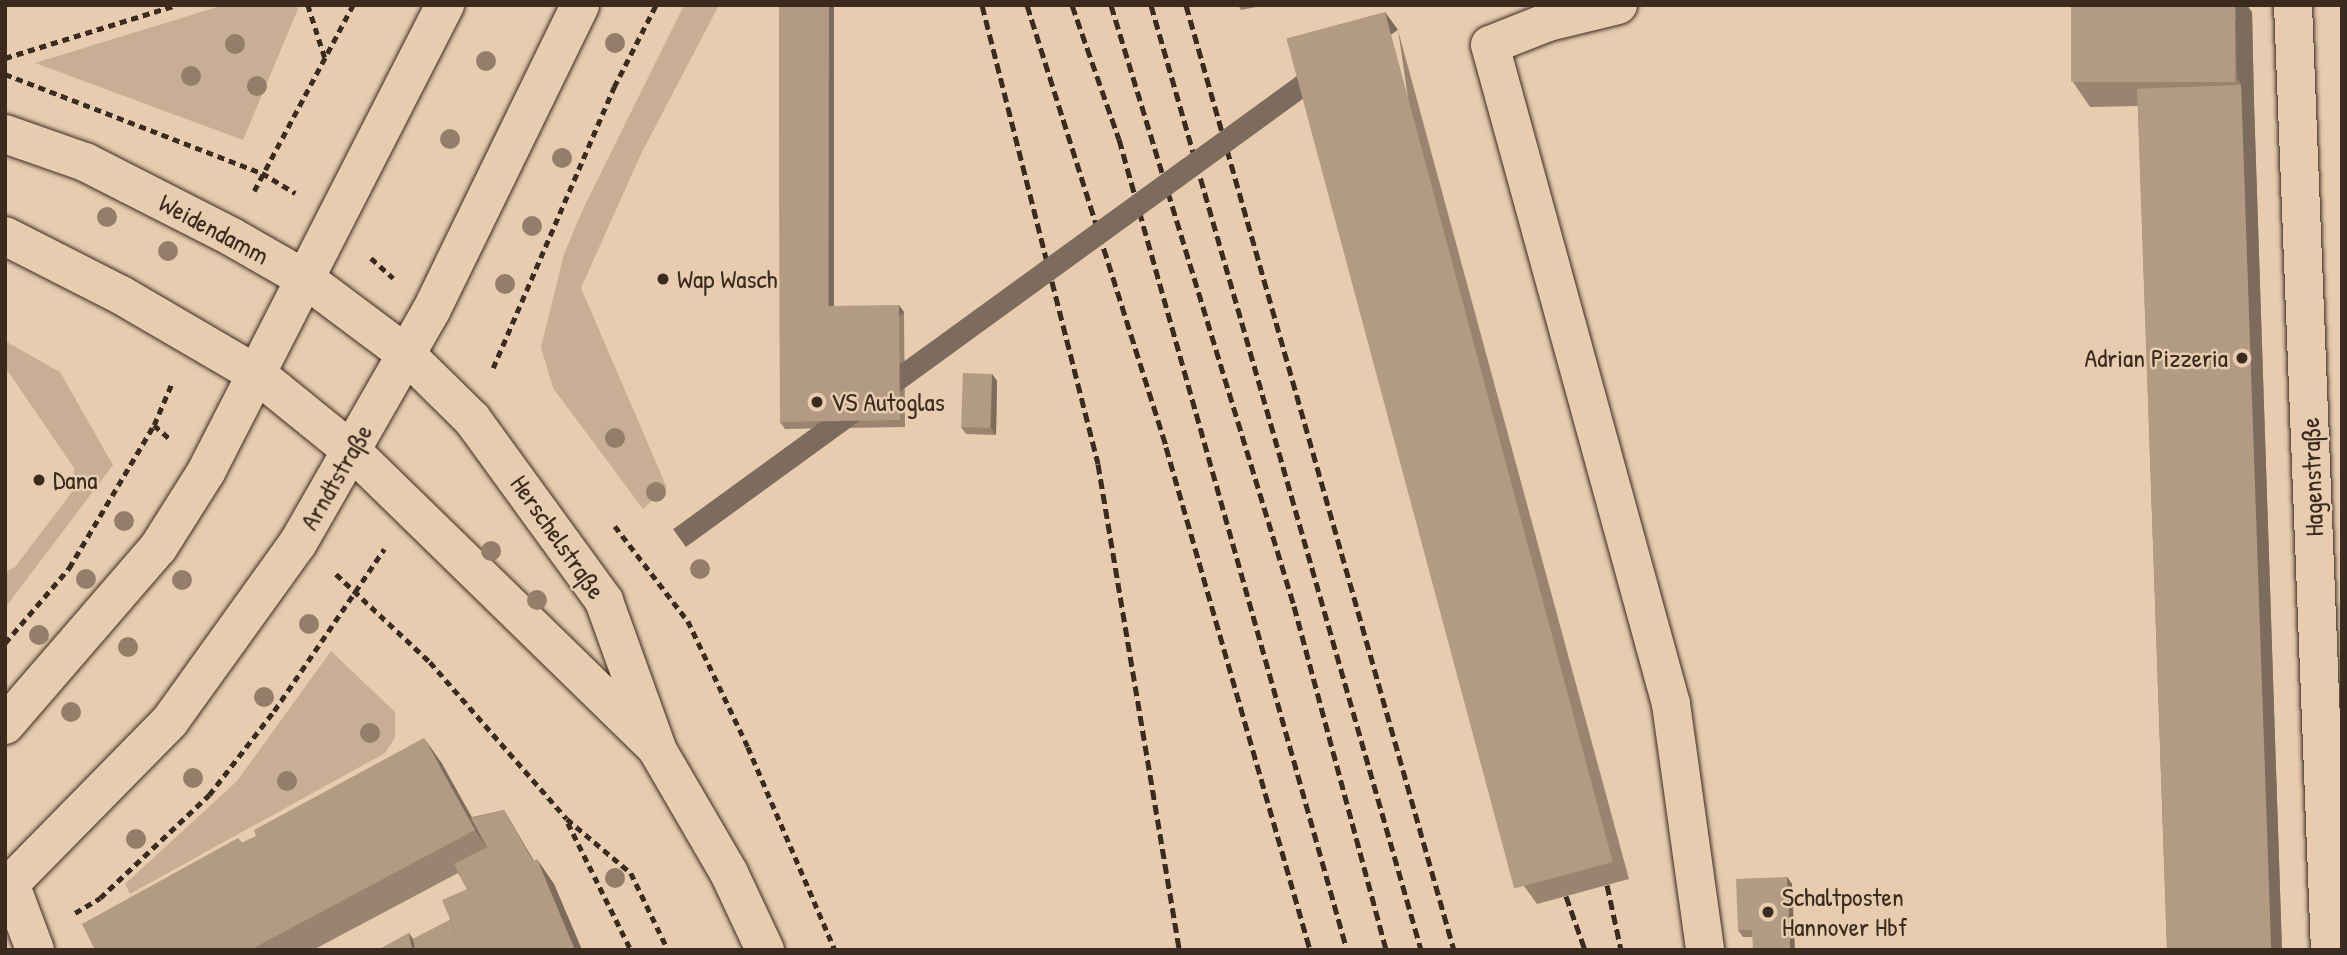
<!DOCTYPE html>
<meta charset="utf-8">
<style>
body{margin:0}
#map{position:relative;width:2347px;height:955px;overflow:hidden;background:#e7ccaf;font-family:"Patrick Hand",sans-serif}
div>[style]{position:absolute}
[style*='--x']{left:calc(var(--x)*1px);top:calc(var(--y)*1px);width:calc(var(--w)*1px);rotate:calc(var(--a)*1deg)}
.green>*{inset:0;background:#c8ae95}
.path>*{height:4.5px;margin-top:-2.25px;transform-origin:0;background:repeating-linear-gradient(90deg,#3b2a1e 0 7px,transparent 0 12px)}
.roads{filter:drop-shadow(0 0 2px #3b2a1e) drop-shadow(0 0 2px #3b2a1e)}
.minor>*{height:38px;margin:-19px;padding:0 19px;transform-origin:19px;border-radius:19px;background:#e7ccaf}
.major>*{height:38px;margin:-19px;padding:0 19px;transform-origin:19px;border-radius:19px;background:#e7ccaf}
.rail>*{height:5px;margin-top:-2.5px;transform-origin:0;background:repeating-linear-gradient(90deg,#3b2a1e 0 10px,transparent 0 15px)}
.trees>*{width:20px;height:20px;margin:-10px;border-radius:50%;background:#947e69}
.wall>*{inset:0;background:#9a8470}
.shaded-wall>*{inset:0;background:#7d6c5b;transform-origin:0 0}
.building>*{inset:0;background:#b39a82;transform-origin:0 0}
.dots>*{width:19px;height:19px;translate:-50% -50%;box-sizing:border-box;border:4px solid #e7ccaf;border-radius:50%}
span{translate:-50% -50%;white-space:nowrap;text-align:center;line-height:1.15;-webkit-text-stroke:5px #e7ccaf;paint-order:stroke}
.street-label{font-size:26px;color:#3b2a1e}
.poi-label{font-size:26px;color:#3b2a1e}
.left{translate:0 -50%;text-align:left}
.right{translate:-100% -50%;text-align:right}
.frame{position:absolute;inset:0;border:7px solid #3b2a1e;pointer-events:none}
</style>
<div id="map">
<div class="green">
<div style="clip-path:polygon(224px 5px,296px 5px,298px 9px,243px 140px,35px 63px)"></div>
<div style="clip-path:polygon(684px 5px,719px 5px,641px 154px,581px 288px,667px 488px,643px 509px,553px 388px,541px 347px,564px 254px,583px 209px)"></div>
<div style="clip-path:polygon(5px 341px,60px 372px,113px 465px,5px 608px,5px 572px,15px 567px,72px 492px,74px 468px,5px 367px)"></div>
<div style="clip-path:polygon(331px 651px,395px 712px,395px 738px,385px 753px,130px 894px,125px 884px,237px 781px)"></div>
</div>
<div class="path">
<div style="--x:308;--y:5;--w:56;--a:72.2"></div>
<div style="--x:5;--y:58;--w:179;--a:-17.2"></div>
<div style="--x:5;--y:74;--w:275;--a:21.1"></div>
<div style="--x:262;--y:173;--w:39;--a:31"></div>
<div style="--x:254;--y:191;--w:211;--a:-62"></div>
<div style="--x:371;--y:258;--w:30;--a:42"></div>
<div style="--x:493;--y:368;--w:306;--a:-66.7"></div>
<div style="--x:614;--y:87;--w:92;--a:-62.9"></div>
<div style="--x:154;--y:425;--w:20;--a:41"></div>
<div style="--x:615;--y:526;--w:120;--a:52.5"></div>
<div style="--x:688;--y:621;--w:140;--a:64.5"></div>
<div style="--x:748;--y:747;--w:221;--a:66.8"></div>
<div style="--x:336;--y:574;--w:129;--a:43.1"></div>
<div style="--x:430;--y:662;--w:208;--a:48.9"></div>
<div style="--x:567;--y:819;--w:84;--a:40.2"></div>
<div style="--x:631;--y:873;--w:85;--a:64.3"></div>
<div style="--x:5;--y:643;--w:99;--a:-49.5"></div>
<div style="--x:69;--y:568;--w:166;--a:-59.3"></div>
<div style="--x:154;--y:425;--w:46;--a:-66.8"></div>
<div style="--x:568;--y:823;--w:142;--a:63.6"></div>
<div style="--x:75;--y:913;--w:29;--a:-31"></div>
<div style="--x:100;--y:898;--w:150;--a:-43.4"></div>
<div style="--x:209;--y:795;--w:106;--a:-52.3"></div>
<div style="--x:274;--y:711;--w:196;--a:-55.8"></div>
</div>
<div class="roads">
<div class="minor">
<div style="--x:1618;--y:5;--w:72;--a:166.3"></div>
<div style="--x:1548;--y:22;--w:62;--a:158.4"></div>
<div style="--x:1490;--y:45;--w:683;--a:74.64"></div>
<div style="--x:1671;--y:704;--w:248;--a:82.1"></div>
<div style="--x:2293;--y:5;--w:946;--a:87.76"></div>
<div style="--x:406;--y:354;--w:93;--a:44.6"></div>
<div style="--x:472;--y:419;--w:225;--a:54"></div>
<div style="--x:604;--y:601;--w:159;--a:70.2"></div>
<div style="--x:658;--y:751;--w:141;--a:59.8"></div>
<div style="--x:729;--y:873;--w:85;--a:64.9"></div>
<div style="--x:352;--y:451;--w:424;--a:44.3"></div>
<div style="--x:11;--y:886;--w:68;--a:69.4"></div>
</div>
<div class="major">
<div style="--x:5;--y:134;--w:85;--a:19.3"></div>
<div style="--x:85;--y:162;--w:165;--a:27"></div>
<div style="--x:232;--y:237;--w:86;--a:29.8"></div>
<div style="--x:307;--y:280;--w:124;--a:36.8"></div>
<div style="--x:5;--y:236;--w:130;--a:27"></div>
<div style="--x:121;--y:295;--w:159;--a:30.3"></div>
<div style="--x:258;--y:375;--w:121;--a:39"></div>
<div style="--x:5;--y:725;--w:234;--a:-49.2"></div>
<div style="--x:158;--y:548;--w:90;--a:-57.7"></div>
<div style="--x:206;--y:472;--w:525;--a:-62.9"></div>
<div style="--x:5;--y:889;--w:235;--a:-45.5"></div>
<div style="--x:170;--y:721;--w:219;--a:-54.3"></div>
<div style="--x:298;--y:543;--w:267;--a:-60.2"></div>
<div style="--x:431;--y:311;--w:340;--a:-64"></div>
</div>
</div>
<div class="rail">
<div style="--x:982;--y:5;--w:473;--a:75.8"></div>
<div style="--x:1098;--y:464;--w:493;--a:80.5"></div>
<div style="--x:1027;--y:5;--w:463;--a:72.5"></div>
<div style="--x:1166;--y:447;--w:523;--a:74.02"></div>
<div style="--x:1072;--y:5;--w:142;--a:70.7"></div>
<div style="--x:1119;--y:139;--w:842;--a:74.3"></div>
<div style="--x:1111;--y:5;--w:628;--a:73.06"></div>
<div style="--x:1294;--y:606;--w:356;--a:75"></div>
<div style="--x:1151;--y:5;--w:983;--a:74.05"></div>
<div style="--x:1186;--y:5;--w:982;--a:74.17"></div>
<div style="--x:1607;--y:885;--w:66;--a:77.8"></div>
<div style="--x:1566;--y:896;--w:57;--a:70.6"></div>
</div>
<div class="trees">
<div style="left:615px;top:43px"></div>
<div style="left:235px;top:44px"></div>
<div style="left:486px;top:61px"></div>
<div style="left:191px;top:76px"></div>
<div style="left:257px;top:86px"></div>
<div style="left:450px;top:139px"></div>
<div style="left:562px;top:158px"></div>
<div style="left:107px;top:217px"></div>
<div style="left:532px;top:226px"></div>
<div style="left:168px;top:251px"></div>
<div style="left:505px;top:284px"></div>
<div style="left:615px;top:438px"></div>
<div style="left:656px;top:492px"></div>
<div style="left:124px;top:521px"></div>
<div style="left:491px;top:551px"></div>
<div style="left:700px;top:569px"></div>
<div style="left:86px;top:579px"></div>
<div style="left:182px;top:580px"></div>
<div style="left:537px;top:600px"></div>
<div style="left:309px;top:624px"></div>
<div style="left:39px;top:635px"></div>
<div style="left:128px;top:647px"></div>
<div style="left:264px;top:697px"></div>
<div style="left:71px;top:712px"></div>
<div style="left:370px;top:733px"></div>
<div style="left:193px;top:778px"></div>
<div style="left:287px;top:781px"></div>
<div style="left:136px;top:839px"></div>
<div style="left:615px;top:878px"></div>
</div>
<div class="wall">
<div style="clip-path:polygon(779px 5px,834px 5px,833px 306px,904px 312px,905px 427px,785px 429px,780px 422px)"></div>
<div style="clip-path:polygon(1238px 5px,1266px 5px,1241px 10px)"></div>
<div style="clip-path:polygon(2252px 12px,2254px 103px,2282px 950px,2167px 950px,2138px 106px,2090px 107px,2073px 82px)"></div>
<div style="clip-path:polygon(1398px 30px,1629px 879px,1537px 904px,1524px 886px)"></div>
<div style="clip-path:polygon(992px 374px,997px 381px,996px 435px,966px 434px,961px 427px)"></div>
<div style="clip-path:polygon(441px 762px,472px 817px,504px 810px,534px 861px,554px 884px,582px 950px,378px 950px,409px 933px,413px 939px,450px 920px,467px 889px,458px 873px,313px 950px,95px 950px,238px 838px,242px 843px)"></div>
<div style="clip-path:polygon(1787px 877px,1792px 884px,1752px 937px,1743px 937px,1738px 930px)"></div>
</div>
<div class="shaded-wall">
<div style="left:829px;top:5px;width:5px;height:301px"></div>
<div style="clip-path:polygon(2235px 5px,2247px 5px,2252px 12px,2254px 103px,2282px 950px,2270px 950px,2241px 85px,2237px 78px)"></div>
<div style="left:1385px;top:12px;width:22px;height:880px;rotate:54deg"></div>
<div style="left:899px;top:305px;width:9px;height:115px;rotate:54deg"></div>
<div style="clip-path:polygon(992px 374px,997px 381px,996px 435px,991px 428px)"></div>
<div style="clip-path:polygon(424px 738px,441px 762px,492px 855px,475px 830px)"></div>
<div style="clip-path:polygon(504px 810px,547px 884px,537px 859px,554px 884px,582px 950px,575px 950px)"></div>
<div style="clip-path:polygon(1787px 877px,1792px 884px,1795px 950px,1790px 950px)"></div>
<div style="clip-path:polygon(409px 933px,418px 947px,419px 950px,412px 950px)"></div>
</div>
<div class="building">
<div style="clip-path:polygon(779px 5px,829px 5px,828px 306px,899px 305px,900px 420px,780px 422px)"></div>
<div style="left:2071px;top:5px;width:164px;height:77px"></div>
<div style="left:1385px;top:12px;width:880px;height:102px;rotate:75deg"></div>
<div style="left:2241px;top:85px;width:865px;height:104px;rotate:88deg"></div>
<div style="left:963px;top:373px;width:29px;height:54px;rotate:2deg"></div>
<div style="clip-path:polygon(424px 738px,475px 830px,250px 950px,95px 950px,82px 924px,238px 838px,241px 843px,256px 836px,254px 830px)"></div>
<div style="clip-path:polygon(504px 810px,533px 861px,467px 889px,454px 864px,487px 847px,471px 818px)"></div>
<div style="clip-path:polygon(537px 859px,575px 950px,463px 950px,442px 900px)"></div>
<div style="clip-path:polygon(1787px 877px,1790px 950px,1753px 950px,1752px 930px,1738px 930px,1736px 879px)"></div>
<div style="clip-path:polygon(450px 920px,463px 950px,415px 950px,413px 939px)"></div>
<div style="clip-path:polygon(409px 933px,412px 950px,378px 950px)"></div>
</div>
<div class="dots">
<div style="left:663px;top:279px;background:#3b2a1e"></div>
<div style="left:2242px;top:358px;background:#3b2a1e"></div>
<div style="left:817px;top:402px;background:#3b2a1e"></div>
<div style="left:39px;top:480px;background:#3b2a1e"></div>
<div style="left:1768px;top:912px;background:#3b2a1e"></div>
</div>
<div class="street-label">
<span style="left:214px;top:229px;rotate:28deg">Weidendamm</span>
<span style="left:336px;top:477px;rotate:-60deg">Arndtstraße</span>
<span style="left:2312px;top:477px;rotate:-92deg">Hagenstraße</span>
<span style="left:558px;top:537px;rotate:55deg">Herschelstraße</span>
</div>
<div class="poi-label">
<span class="left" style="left:677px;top:279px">Wap Wasch</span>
<span class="right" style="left:2228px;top:358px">Adrian Pizzeria</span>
<span class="left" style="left:831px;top:402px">VS Autoglas</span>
<span class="left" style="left:53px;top:480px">Dana</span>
<span class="left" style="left:1782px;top:912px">Schaltposten<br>Hannover Hbf</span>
</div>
<div class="frame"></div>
</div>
